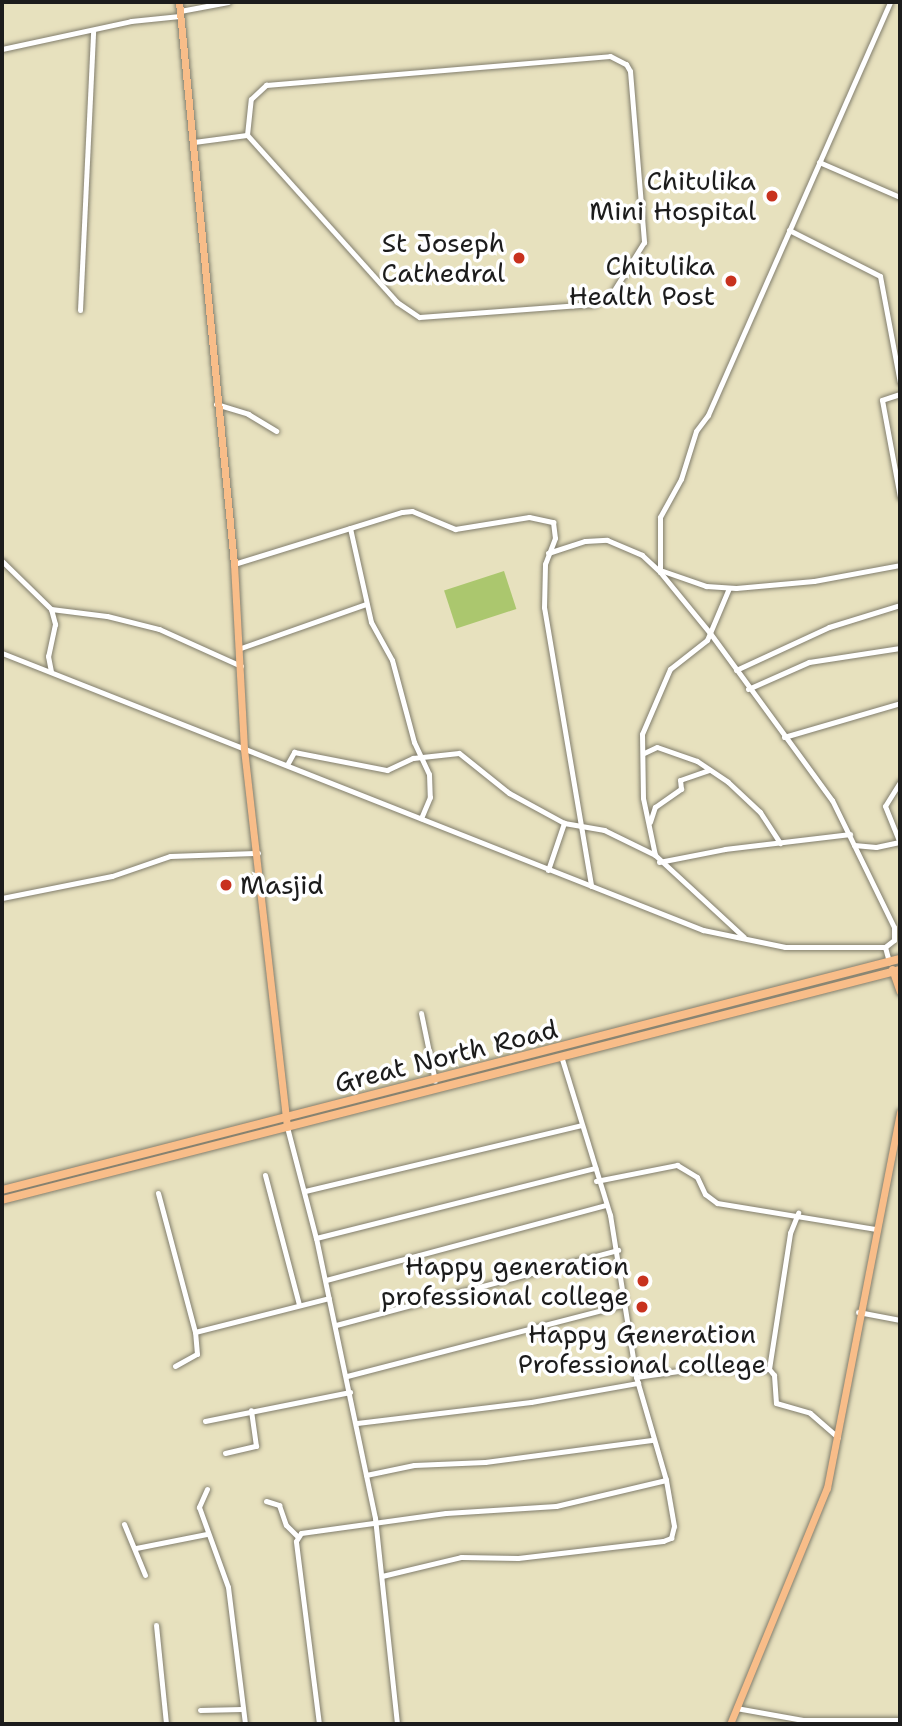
<!DOCTYPE html>
<style>
body{margin:0}
#map{position:relative;width:902px;height:1726px;overflow:hidden;background:#e7e1be;font-family:"Shantell Sans",sans-serif}
div>[style]{position:absolute}
[style*='--x']{left:calc(var(--x)*1px);top:calc(var(--y)*1px);width:calc(var(--w)*1px);rotate:calc(var(--a)*1deg)}
.green>*{inset:0;background:#abc76e;transform-origin:0 0}
.roads{filter:drop-shadow(0 0 2px #827e6d) drop-shadow(0 0 2px #827e6d)}
.minor>*{height:5px;margin:-2.5px;padding:0 2.5px;transform-origin:2.5px;border-radius:2.5px;background:#fff}
.major>*{height:7px;margin:-3.5px;padding:0 3.5px;transform-origin:3.5px;border-radius:3.5px;background:#f8bd89}
.highway>*{height:8px;margin:-4px;padding:0 4px;transform-origin:4px;border-radius:4px;background:#f8bd89}
.dots>*{width:19px;height:19px;translate:-50% -50%;box-sizing:border-box;border:4px solid #fff;border-radius:50%}
span{translate:-50% -50%;white-space:nowrap;text-align:center;line-height:1.15;-webkit-text-stroke:7px #fff;paint-order:stroke}
.poi-label{font-size:26px;color:#1c1c1c}
.right{translate:-100% -50%;text-align:right}
.left{translate:0 -50%;text-align:left}
.street-label{font-size:26px;color:#1c1c1c}
.frame{position:absolute;inset:0;border:4px solid #1c1c1c;pointer-events:none}
</style>
<div id="map">
<div class="green">
<div style="left:504px;top:571px;width:40px;height:63px;rotate:72deg"></div>
</div>
<div class="roads">
<div class="minor">
<div style="--x:180;--y:11;--w:49;--a:-10.6"></div>
<div style="--x:2;--y:49;--w:132;--a:-12.2"></div>
<div style="--x:131;--y:21;--w:49;--a:-5.8"></div>
<div style="--x:194;--y:142;--w:53;--a:-7.5"></div>
<div style="--x:247;--y:135;--w:36;--a:-84"></div>
<div style="--x:251;--y:99;--w:21;--a:-43"></div>
<div style="--x:266;--y:85;--w:345;--a:-4.8"></div>
<div style="--x:610;--y:56;--w:18;--a:27"></div>
<div style="--x:626;--y:64;--w:8;--a:60"></div>
<div style="--x:630;--y:71;--w:172;--a:85.3"></div>
<div style="--x:644;--y:242;--w:62;--a:121.9"></div>
<div style="--x:611;--y:295;--w:20;--a:153"></div>
<div style="--x:593;--y:304;--w:174;--a:175.7"></div>
<div style="--x:419;--y:317;--w:27;--a:-146"></div>
<div style="--x:397;--y:302;--w:224;--a:-131.9"></div>
<div style="--x:819;--y:162;--w:88;--a:23.4"></div>
<div style="--x:789;--y:230;--w:102;--a:26.8"></div>
<div style="--x:880;--y:276;--w:109;--a:79.4"></div>
<div style="--x:80;--y:310;--w:279;--a:-87.3"></div>
<div style="--x:900;--y:394;--w:19;--a:162"></div>
<div style="--x:882;--y:400;--w:99;--a:79.5"></div>
<div style="--x:216;--y:404;--w:34;--a:17"></div>
<div style="--x:248;--y:414;--w:33;--a:31"></div>
<div style="--x:350;--y:528;--w:96;--a:77.4"></div>
<div style="--x:371;--y:622;--w:43;--a:61.1"></div>
<div style="--x:392;--y:660;--w:85;--a:75"></div>
<div style="--x:414;--y:742;--w:35;--a:65"></div>
<div style="--x:429;--y:774;--w:23;--a:88"></div>
<div style="--x:430;--y:797;--w:23;--a:113"></div>
<div style="--x:548;--y:553;--w:39;--a:-18"></div>
<div style="--x:585;--y:541;--w:22;--a:-3"></div>
<div style="--x:607;--y:540;--w:38;--a:23"></div>
<div style="--x:642;--y:555;--w:25;--a:43"></div>
<div style="--x:660;--y:572;--w:79;--a:50.7"></div>
<div style="--x:710;--y:633;--w:207;--a:53.9"></div>
<div style="--x:832;--y:800;--w:141;--a:64"></div>
<div style="--x:894;--y:927;--w:13;--a:90"></div>
<div style="--x:894;--y:940;--w:11;--a:142"></div>
<div style="--x:2;--y:561;--w:69;--a:44.4"></div>
<div style="--x:51;--y:609;--w:56;--a:7.1"></div>
<div style="--x:107;--y:616;--w:54;--a:14"></div>
<div style="--x:159;--y:629;--w:90;--a:24.3"></div>
<div style="--x:234;--y:564;--w:176;--a:-17.2"></div>
<div style="--x:402;--y:512;--w:10;--a:-6"></div>
<div style="--x:412;--y:511;--w:47;--a:22.7"></div>
<div style="--x:455;--y:529;--w:75;--a:-9.2"></div>
<div style="--x:529;--y:517;--w:25;--a:12"></div>
<div style="--x:553;--y:522;--w:16;--a:83"></div>
<div style="--x:555;--y:538;--w:28;--a:111"></div>
<div style="--x:545;--y:564;--w:43;--a:91.3"></div>
<div style="--x:544;--y:607;--w:283;--a:80.4"></div>
<div style="--x:663;--y:571;--w:46;--a:19.2"></div>
<div style="--x:706;--y:586;--w:30;--a:4"></div>
<div style="--x:736;--y:588;--w:78;--a:-5.1"></div>
<div style="--x:814;--y:581;--w:87;--a:-10.5"></div>
<div style="--x:660;--y:572;--w:55;--a:-90"></div>
<div style="--x:660;--y:517;--w:43;--a:-61.1"></div>
<div style="--x:681;--y:479;--w:50;--a:-72.6"></div>
<div style="--x:696;--y:431;--w:20;--a:-53"></div>
<div style="--x:708;--y:415;--w:451;--a:-66.2"></div>
<div style="--x:51;--y:609;--w:16;--a:75"></div>
<div style="--x:55;--y:624;--w:33;--a:102"></div>
<div style="--x:48;--y:656;--w:16;--a:79"></div>
<div style="--x:238;--y:649;--w:136;--a:-19.4"></div>
<div style="--x:2;--y:653;--w:754;--a:21.56"></div>
<div style="--x:703;--y:930;--w:84;--a:11.7"></div>
<div style="--x:785;--y:947;--w:100;--a:0"></div>
<div style="--x:885;--y:947;--w:16;--a:75"></div>
<div style="--x:736;--y:670;--w:102;--a:-24.8"></div>
<div style="--x:829;--y:627;--w:74;--a:-17.2"></div>
<div style="--x:748;--y:689;--w:67;--a:-23.9"></div>
<div style="--x:809;--y:662;--w:92;--a:-8.7"></div>
<div style="--x:784;--y:737;--w:121;--a:-16.3"></div>
<div style="--x:644;--y:753;--w:14;--a:-25"></div>
<div style="--x:657;--y:747;--w:42;--a:19.3"></div>
<div style="--x:697;--y:761;--w:37;--a:34"></div>
<div style="--x:728;--y:782;--w:44;--a:43.2"></div>
<div style="--x:760;--y:812;--w:37;--a:57"></div>
<div style="--x:288;--y:763;--w:13;--a:-61"></div>
<div style="--x:294;--y:752;--w:95;--a:11"></div>
<div style="--x:387;--y:770;--w:29;--a:-25"></div>
<div style="--x:413;--y:758;--w:46;--a:-6.2"></div>
<div style="--x:459;--y:753;--w:64;--a:38.7"></div>
<div style="--x:509;--y:793;--w:63;--a:28.6"></div>
<div style="--x:564;--y:823;--w:41;--a:9.9"></div>
<div style="--x:604;--y:830;--w:57;--a:26.1"></div>
<div style="--x:655;--y:855;--w:121;--a:42.7"></div>
<div style="--x:900;--y:782;--w:28;--a:122"></div>
<div style="--x:885;--y:806;--w:40;--a:68"></div>
<div style="--x:650;--y:822;--w:16;--a:-72"></div>
<div style="--x:655;--y:807;--w:32;--a:-35"></div>
<div style="--x:681;--y:789;--w:9;--a:-96"></div>
<div style="--x:680;--y:780;--w:31;--a:-19"></div>
<div style="--x:854;--y:845;--w:22;--a:5"></div>
<div style="--x:876;--y:847;--w:25;--a:-12"></div>
<div style="--x:655;--y:855;--w:58;--a:-101.9"></div>
<div style="--x:643;--y:798;--w:64;--a:-90.9"></div>
<div style="--x:642;--y:734;--w:71;--a:-66.7"></div>
<div style="--x:670;--y:669;--w:47;--a:-38.1"></div>
<div style="--x:707;--y:640;--w:56;--a:-67.1"></div>
<div style="--x:659;--y:862;--w:67;--a:-11.1"></div>
<div style="--x:725;--y:849;--w:126;--a:-6.8"></div>
<div style="--x:548;--y:870;--w:50;--a:-71.2"></div>
<div style="--x:2;--y:898;--w:112;--a:-11.3"></div>
<div style="--x:112;--y:876;--w:61;--a:-19"></div>
<div style="--x:170;--y:856;--w:88;--a:-2"></div>
<div style="--x:421;--y:1013;--w:69;--a:78.4"></div>
<div style="--x:287;--y:1127;--w:115;--a:75.4"></div>
<div style="--x:316;--y:1238;--w:286;--a:78.1"></div>
<div style="--x:375;--y:1518;--w:207;--a:83.9"></div>
<div style="--x:265;--y:1175;--w:134;--a:75.3"></div>
<div style="--x:596;--y:1181;--w:83;--a:-11.2"></div>
<div style="--x:677;--y:1165;--w:23;--a:31"></div>
<div style="--x:697;--y:1177;--w:19;--a:65"></div>
<div style="--x:705;--y:1194;--w:15;--a:37"></div>
<div style="--x:717;--y:1203;--w:160;--a:9.3"></div>
<div style="--x:305;--y:1191;--w:284;--a:-13.4"></div>
<div style="--x:158;--y:1193;--w:144;--a:75.1"></div>
<div style="--x:195;--y:1332;--w:138;--a:-14.2"></div>
<div style="--x:316;--y:1238;--w:288;--a:-14.1"></div>
<div style="--x:326;--y:1280;--w:290;--a:-15"></div>
<div style="--x:858;--y:1312;--w:43;--a:10.8"></div>
<div style="--x:336;--y:1325;--w:292;--a:-14.9"></div>
<div style="--x:175;--y:1366;--w:25;--a:-29"></div>
<div style="--x:197;--y:1354;--w:22;--a:-95"></div>
<div style="--x:769;--y:1369;--w:138;--a:-81.2"></div>
<div style="--x:790;--y:1233;--w:22;--a:-68"></div>
<div style="--x:347;--y:1376;--w:287;--a:-14.5"></div>
<div style="--x:636;--y:1377;--w:50;--a:-8"></div>
<div style="--x:686;--y:1370;--w:83;--a:-0.7"></div>
<div style="--x:769;--y:1369;--w:8;--a:50"></div>
<div style="--x:774;--y:1375;--w:28;--a:86"></div>
<div style="--x:776;--y:1403;--w:35;--a:16"></div>
<div style="--x:810;--y:1413;--w:37;--a:41"></div>
<div style="--x:205;--y:1421;--w:148;--a:-11.3"></div>
<div style="--x:357;--y:1423;--w:175;--a:-6.9"></div>
<div style="--x:531;--y:1402;--w:109;--a:-10.1"></div>
<div style="--x:225;--y:1453;--w:32;--a:-13"></div>
<div style="--x:256;--y:1446;--w:36;--a:-98"></div>
<div style="--x:366;--y:1475;--w:49;--a:-11.8"></div>
<div style="--x:414;--y:1465;--w:71;--a:-2.4"></div>
<div style="--x:485;--y:1462;--w:168;--a:-7.5"></div>
<div style="--x:207;--y:1489;--w:20;--a:114"></div>
<div style="--x:199;--y:1507;--w:85;--a:70.1"></div>
<div style="--x:228;--y:1587;--w:138;--a:82.9"></div>
<div style="--x:266;--y:1501;--w:14;--a:17"></div>
<div style="--x:279;--y:1505;--w:21;--a:71"></div>
<div style="--x:286;--y:1525;--w:16;--a:45"></div>
<div style="--x:124;--y:1524;--w:55;--a:67.6"></div>
<div style="--x:136;--y:1548;--w:72;--a:-11.2"></div>
<div style="--x:382;--y:1576;--w:81;--a:-13.5"></div>
<div style="--x:461;--y:1557;--w:57;--a:1"></div>
<div style="--x:518;--y:1558;--w:146;--a:-6.7"></div>
<div style="--x:663;--y:1541;--w:9;--a:-21"></div>
<div style="--x:671;--y:1538;--w:12;--a:-76"></div>
<div style="--x:674;--y:1526;--w:47;--a:-99.9"></div>
<div style="--x:156;--y:1625;--w:100;--a:84.2"></div>
<div style="--x:736;--y:1708;--w:68;--a:10.2"></div>
<div style="--x:803;--y:1720;--w:97;--a:0"></div>
<div style="--x:200;--y:1710;--w:42;--a:-1.4"></div>
<div style="--x:319;--y:1724;--w:184;--a:-97.2"></div>
<div style="--x:296;--y:1541;--w:9;--a:-58"></div>
<div style="--x:301;--y:1533;--w:146;--a:-7.9"></div>
<div style="--x:446;--y:1513;--w:110;--a:-3.6"></div>
<div style="--x:556;--y:1506;--w:113;--a:-13.3"></div>
<div style="--x:666;--y:1480;--w:107;--a:-106.2"></div>
<div style="--x:636;--y:1377;--w:164;--a:-99.1"></div>
<div style="--x:610;--y:1215;--w:166;--a:-107.1"></div>
</div>
<div class="major">
<div style="--x:179;--y:2;--w:565;--a:84.41"></div>
<div style="--x:234;--y:564;--w:185;--a:86.9"></div>
<div style="--x:244;--y:749;--w:380;--a:83.5"></div>
<div style="--x:892;--y:969;--w:24;--a:71"></div>
<div style="--x:730;--y:1724;--w:255;--a:-67.7"></div>
<div style="--x:827;--y:1488;--w:383;--a:-79"></div>
</div>
<div class="highway">
<div style="--x:2;--y:1190;--w:927;--a:-14.43"></div>
<div style="--x:2;--y:1200;--w:927;--a:-14.37"></div>
</div>
</div>
<div class="dots">
<div style="left:772px;top:196px;background:#c8321e"></div>
<div style="left:519px;top:258px;background:#c8321e"></div>
<div style="left:731px;top:281px;background:#c8321e"></div>
<div style="left:226px;top:885px;background:#c8321e"></div>
<div style="left:643px;top:1281px;background:#c8321e"></div>
<div style="left:642px;top:1307px;background:#c8321e"></div>
</div>
<div class="poi-label">
<span class="right" style="left:756px;top:196px">Chitulika<br>Mini Hospital</span>
<span class="right" style="left:505px;top:258px">St Joseph<br>Cathedral</span>
<span class="right" style="left:715px;top:281px">Chitulika<br>Health Post</span>
<span class="left" style="left:240px;top:885px">Masjid</span>
<span class="right" style="left:629px;top:1281px">Happy generation<br>professional college</span>
<span style="left:642px;top:1349px">Happy Generation<br>Professional college</span>
</div>
<div class="street-label">
<span style="left:446px;top:1056px;rotate:-14deg">Great North Road</span>
</div>
<div class="frame"></div>
</div>
